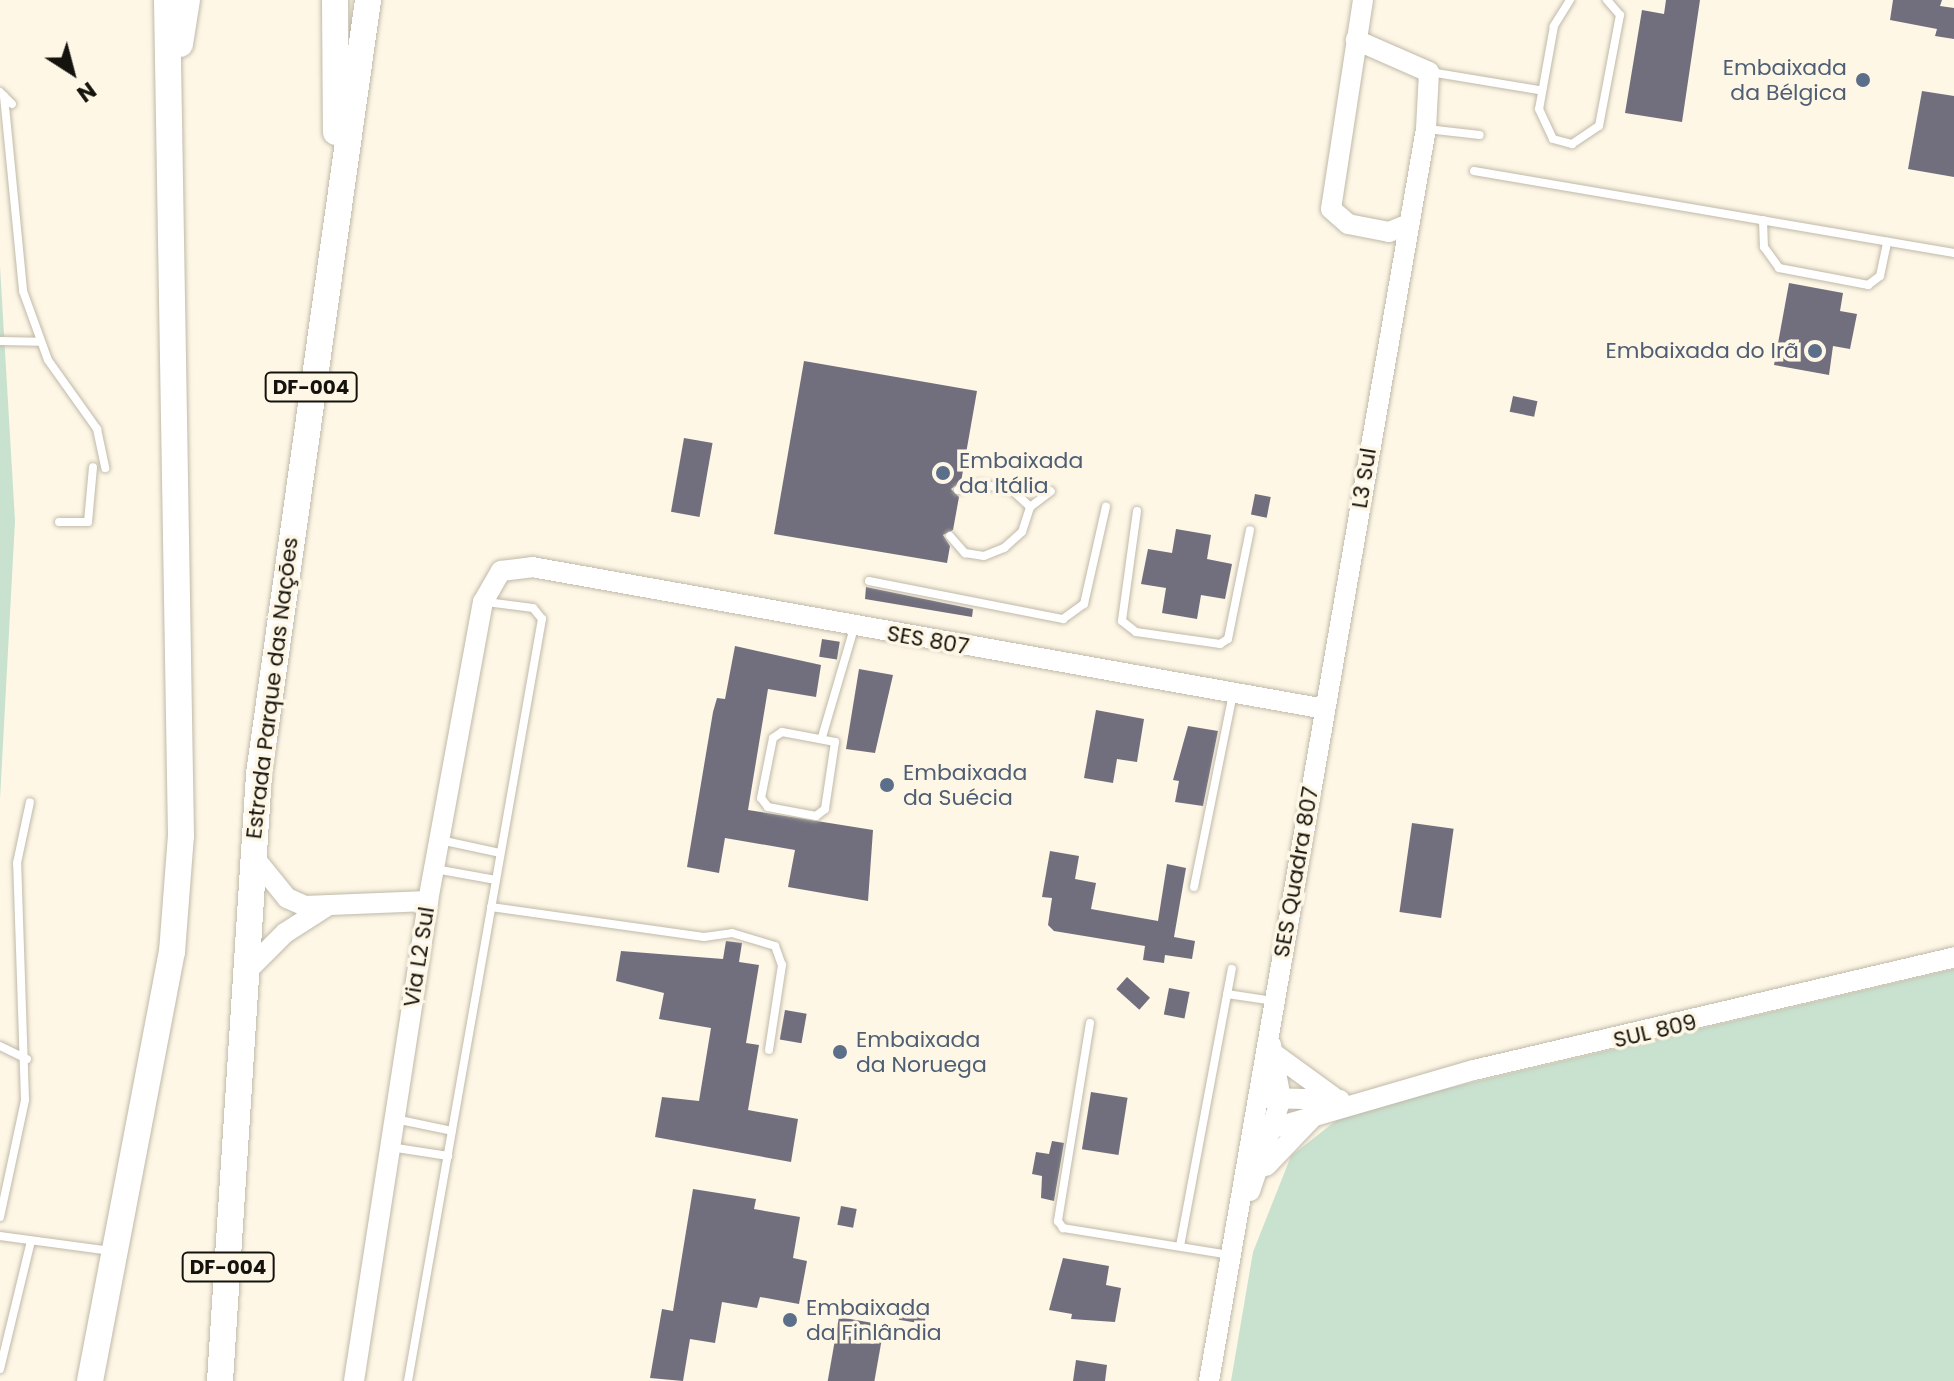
<!DOCTYPE html>
<meta charset="utf-8">
<style>
body{margin:0}
#map{position:relative;width:1954px;height:1381px;overflow:hidden;background:#fef7e6;font-family:Poppins,sans-serif}
div>[style]{position:absolute}
[style*='--x']{left:calc(var(--x)*1px);top:calc(var(--y)*1px);width:calc(var(--w)*1px);rotate:calc(var(--a)*1deg)}
.green>*{inset:0;background:#c9e1cf}
.building>*{inset:0;background:#716f7e;transform-origin:0 0}
.roads{filter:drop-shadow(0 0 2px #c0b9a9) drop-shadow(0 0 2px #c0b9a9)}
.service>*{height:8px;margin:-4px;padding:0 4px;transform-origin:4px;border-radius:4px;background:#fff}
.tertiary>*{height:20px;margin:-10px;padding:0 10px;transform-origin:10px;border-radius:10px;background:#fff}
.trunk>*{height:26px;margin:-13px;padding:0 13px;transform-origin:13px;border-radius:13px;background:#fff}
.dots>*{width:22px;height:22px;translate:-50% -50%;box-sizing:border-box;border:4px solid #fef7e6;border-radius:50%}
span{translate:-50% -50%;white-space:nowrap;text-align:center;line-height:1.15;-webkit-text-stroke:7px #fef7e6;paint-order:stroke}
.shield-label span{padding:2px 6px;background:#fef7e6;border:2px solid;border-radius:6px;-webkit-text-stroke-width:0}
.shield-label{font-size:20px;color:#15130d;font-weight:700}
.service-label{font-size:22px;color:#4e5e75}
.right{translate:-100% -50%;text-align:right}
.left{translate:0 -50%;text-align:left}
.street-label{font-size:22px;color:#15130d}
.north{position:absolute;left:32px;top:32px;width:80px;height:80px;-webkit-text-stroke:6px #fef7e6;paint-order:stroke;rotate:144deg;font-size:22px;font-weight:700;line-height:32px;text-align:center;color:#15130d}
.north::after{content:'';display:block;margin:auto;width:28px;height:36px;background:#15130d;clip-path:polygon(50% 0,100% 100%,50% 72%,0 100%)}
</style>
<div id="map">
<div class="green">
<div style="clip-path:polygon(0 266px,15px 521px,0 799px)"></div>
<div style="clip-path:polygon(1954px 969px,1954px 1381px,1231px 1381px,1253px 1252px,1291px 1156px,1347px 1112px)"></div>
</div>
<div class="building">
<div style="clip-path:polygon(1666px 0,1700px 0,1682px 122px,1625px 113px,1642px 10px,1664px 14px)"></div>
<div style="clip-path:polygon(1893px 0,1942px 0,1940px 6px,1954px 8px,1954px 39px,1935px 36px,1937px 29px,1890px 20px)"></div>
<div style="clip-path:polygon(1922px 91px,1954px 96px,1954px 177px,1908px 169px)"></div>
<div style="clip-path:polygon(1789px 283px,1843px 293px,1840px 311px,1857px 314px,1850px 349px,1833px 346px,1829px 375px,1774px 365px)"></div>
<div style="clip-path:polygon(804px 361px,977px 391px,961px 482px,951px 489px,959px 497px,953px 530px,943px 535px,950px 546px,947px 563px,774px 534px)"></div>
<div style="left:1513px;top:396px;width:25px;height:16px;rotate:12deg"></div>
<div style="left:684px;top:438px;width:29px;height:75px;rotate:10deg"></div>
<div style="left:1255px;top:494px;width:16px;height:21px;rotate:11deg"></div>
<div style="clip-path:polygon(1176px 529px,1211px 535px,1207px 559px,1232px 564px,1225px 599px,1201px 595px,1197px 619px,1162px 613px,1166px 588px,1141px 584px,1148px 549px,1172px 553px)"></div>
<div style="clip-path:polygon(866px 587px,973px 609px,972px 617px,865px 599px)"></div>
<div style="left:822px;top:639px;width:18px;height:18px;rotate:9deg"></div>
<div style="clip-path:polygon(735px 646px,821px 665px,816px 697px,768px 689px,748px 810px,873px 830px,868px 901px,788px 887px,795px 850px,725px 838px,719px 873px,687px 867px,713px 712px,717px 698px,725px 699px)"></div>
<div style="clip-path:polygon(859px 669px,893px 675px,875px 753px,846px 749px)"></div>
<div style="clip-path:polygon(1096px 710px,1144px 719px,1137px 762px,1117px 759px,1113px 783px,1084px 778px)"></div>
<div style="clip-path:polygon(1188px 726px,1218px 731px,1203px 806px,1175px 802px,1179px 781px,1173px 780px)"></div>
<div style="left:1412px;top:823px;width:42px;height:90px;rotate:8deg"></div>
<div style="clip-path:polygon(1050px 851px,1079px 856px,1075px 879px,1096px 883px,1091px 909px,1158px 921px,1167px 864px,1186px 868px,1174px 937px,1195px 941px,1192px 959px,1165px 955px,1164px 963px,1143px 960px,1145px 946px,1054px 931px,1048px 925px,1052px 898px,1042px 897px)"></div>
<div style="clip-path:polygon(726px 941px,742px 943px,739px 962px,759px 965px,746px 1043px,759px 1045px,748px 1110px,798px 1119px,791px 1162px,655px 1137px,662px 1097px,699px 1101px,711px 1028px,659px 1019px,664px 993px,616px 981px,621px 951px,723px 959px)"></div>
<div style="left:1127px;top:977px;width:31px;height:16px;rotate:42deg"></div>
<div style="left:1169px;top:988px;width:21px;height:27px;rotate:11deg"></div>
<div style="left:785px;top:1010px;width:22px;height:30px;rotate:10deg"></div>
<div style="left:1091px;top:1092px;width:37px;height:58px;rotate:9deg"></div>
<div style="clip-path:polygon(1052px 1141px,1064px 1143px,1054px 1201px,1041px 1198px,1042px 1176px,1032px 1174px,1036px 1152px,1049px 1154px)"></div>
<div style="clip-path:polygon(693px 1189px,756px 1199px,754px 1209px,800px 1217px,793px 1258px,807px 1261px,799px 1304px,760px 1297px,757px 1308px,722px 1302px,715px 1343px,690px 1339px,683px 1381px,650px 1378px,662px 1309px,673px 1311px)"></div>
<div style="left:841px;top:1206px;width:16px;height:19px;rotate:11deg"></div>
<div style="clip-path:polygon(1063px 1258px,1109px 1266px,1106px 1285px,1121px 1288px,1115px 1322px,1071px 1319px,1072px 1314px,1049px 1310px)"></div>
<div style="left:901px;top:1306px;width:26px;height:14px;rotate:9deg"></div>
<div style="left:839px;top:1317px;width:46px;height:65px;rotate:10deg"></div>
<div style="clip-path:polygon(1076px 1360px,1107px 1365px,1105px 1381px,1073px 1381px)"></div>
</div>
<div class="roads">
<div class="service">
<div style="--x:1570;--y:0;--w:31;--a:122"></div>
<div style="--x:1554;--y:26;--w:84;--a:100.2"></div>
<div style="--x:1539;--y:109;--w:33;--a:65"></div>
<div style="--x:1553;--y:139;--w:20;--a:15"></div>
<div style="--x:1572;--y:144;--w:32;--a:-34"></div>
<div style="--x:1599;--y:126;--w:113;--a:-79.3"></div>
<div style="--x:1620;--y:15;--w:20;--a:-131"></div>
<div style="--x:1430;--y:72;--w:110;--a:9.4"></div>
<div style="--x:0;--y:92;--w:17;--a:45"></div>
<div style="--x:4;--y:96;--w:196;--a:84.4"></div>
<div style="--x:23;--y:291;--w:73;--a:70.1"></div>
<div style="--x:48;--y:360;--w:85;--a:54.6"></div>
<div style="--x:97;--y:429;--w:40;--a:78"></div>
<div style="--x:1427;--y:129;--w:53;--a:6.5"></div>
<div style="--x:1474;--y:171;--w:487;--a:9.7"></div>
<div style="--x:1763;--y:220;--w:27;--a:88"></div>
<div style="--x:1764;--y:247;--w:26;--a:54"></div>
<div style="--x:1779;--y:268;--w:91;--a:10.8"></div>
<div style="--x:1868;--y:285;--w:15;--a:-37"></div>
<div style="--x:1880;--y:276;--w:35;--a:-78"></div>
<div style="--x:0;--y:341;--w:39;--a:1"></div>
<div style="--x:958;--y:490;--w:23;--a:-15"></div>
<div style="--x:980;--y:484;--w:33;--a:11"></div>
<div style="--x:1012;--y:490;--w:25;--a:43"></div>
<div style="--x:1137;--y:511;--w:111;--a:97.8"></div>
<div style="--x:1122;--y:621;--w:18;--a:38"></div>
<div style="--x:1136;--y:632;--w:85;--a:8.1"></div>
<div style="--x:1220;--y:644;--w:9;--a:-32"></div>
<div style="--x:1228;--y:639;--w:111;--a:-78.6"></div>
<div style="--x:59;--y:522;--w:29;--a:0"></div>
<div style="--x:88;--y:522;--w:55;--a:-84.8"></div>
<div style="--x:950;--y:536;--w:23;--a:49"></div>
<div style="--x:965;--y:553;--w:19;--a:9"></div>
<div style="--x:984;--y:556;--w:22;--a:-22"></div>
<div style="--x:1004;--y:548;--w:24;--a:-42"></div>
<div style="--x:1022;--y:532;--w:26;--a:-72"></div>
<div style="--x:1030;--y:507;--w:26;--a:-37"></div>
<div style="--x:869;--y:581;--w:198;--a:11.1"></div>
<div style="--x:1063;--y:619;--w:26;--a:-36"></div>
<div style="--x:1084;--y:604;--w:100;--a:-77.3"></div>
<div style="--x:782;--y:732;--w:54;--a:10.7"></div>
<div style="--x:835;--y:742;--w:68;--a:98.5"></div>
<div style="--x:825;--y:809;--w:11;--a:142"></div>
<div style="--x:816;--y:816;--w:49;--a:-169.4"></div>
<div style="--x:768;--y:807;--w:11;--a:-128"></div>
<div style="--x:761;--y:798;--w:61;--a:-78.7"></div>
<div style="--x:773;--y:738;--w:11;--a:-34"></div>
<div style="--x:822;--y:737;--w:114;--a:-73.6"></div>
<div style="--x:440;--y:840;--w:61;--a:12.2"></div>
<div style="--x:435;--y:869;--w:62;--a:10.2"></div>
<div style="--x:1194;--y:887;--w:197;--a:-78.6"></div>
<div style="--x:491;--y:907;--w:215;--a:8"></div>
<div style="--x:704;--y:937;--w:28;--a:-8"></div>
<div style="--x:732;--y:933;--w:45;--a:16.8"></div>
<div style="--x:775;--y:946;--w:20;--a:70"></div>
<div style="--x:782;--y:965;--w:86;--a:98.7"></div>
<div style="--x:1227;--y:994;--w:48;--a:8.5"></div>
<div style="--x:1090;--y:1023;--w:201;--a:99.2"></div>
<div style="--x:1058;--y:1221;--w:9;--a:54"></div>
<div style="--x:1063;--y:1228;--w:169;--a:9.2"></div>
<div style="--x:0;--y:1046;--w:30;--a:26"></div>
<div style="--x:395;--y:1119;--w:58;--a:11.9"></div>
<div style="--x:390;--y:1147;--w:59;--a:8.8"></div>
<div style="--x:0;--y:1217;--w:120;--a:-77.9"></div>
<div style="--x:25;--y:1100;--w:237;--a:-91.9"></div>
<div style="--x:17;--y:863;--w:62;--a:-78"></div>
<div style="--x:0;--y:1236;--w:112;--a:7.7"></div>
<div style="--x:1180;--y:1246;--w:282;--a:-79.4"></div>
<div style="--x:0;--y:1369;--w:132;--a:-76.4"></div>
<div style="--x:408;--y:1381;--w:774;--a:-80.03"></div>
<div style="--x:542;--y:619;--w:14;--a:-129"></div>
<div style="--x:533;--y:608;--w:47;--a:-172.7"></div>
</div>
<div class="tertiary">
<div style="--x:1363;--y:0;--w:211;--a:98.7"></div>
<div style="--x:1331;--y:209;--w:23;--a:41"></div>
<div style="--x:1348;--y:224;--w:42;--a:11"></div>
<div style="--x:1389;--y:232;--w:22;--a:-22"></div>
<div style="--x:253;--y:856;--w:54;--a:51"></div>
<div style="--x:287;--y:898;--w:20;--a:24"></div>
<div style="--x:305;--y:906;--w:123;--a:-2.3"></div>
<div style="--x:249;--y:969;--w:51;--a:-45"></div>
<div style="--x:285;--y:933;--w:50;--a:-32.7"></div>
<div style="--x:1273;--y:1053;--w:77;--a:36"></div>
<div style="--x:1268;--y:1098;--w:72;--a:1.6"></div>
<div style="--x:1253;--y:1134;--w:230;--a:-16.2"></div>
<div style="--x:1474;--y:1070;--w:493;--a:-13.2"></div>
<div style="--x:1266;--y:1166;--w:68;--a:-46.2"></div>
<div style="--x:1250;--y:1191;--w:97;--a:-71.4"></div>
<div style="--x:1281;--y:1099;--w:55;--a:-100.5"></div>
<div style="--x:354;--y:1381;--w:486;--a:-81.2"></div>
<div style="--x:428;--y:901;--w:304;--a:-79.6"></div>
<div style="--x:483;--y:602;--w:36;--a:-60"></div>
<div style="--x:501;--y:571;--w:31;--a:-7"></div>
<div style="--x:532;--y:567;--w:806;--a:10.15"></div>
<div style="--x:1209;--y:1381;--w:1271;--a:-80.17"></div>
<div style="--x:1426;--y:129;--w:57;--a:-87"></div>
<div style="--x:1429;--y:72;--w:80;--a:-156.3"></div>
</div>
<div class="trunk">
<div style="--x:335;--y:0;--w:132;--a:89.6"></div>
<div style="--x:180;--y:44;--w:45;--a:-81"></div>
<div style="--x:90;--y:1381;--w:437;--a:-79.2"></div>
<div style="--x:172;--y:952;--w:116;--a:-85.6"></div>
<div style="--x:181;--y:836;--w:836;--a:-90.96"></div>
<div style="--x:220;--y:1381;--w:608;--a:-86.32"></div>
<div style="--x:259;--y:774;--w:782;--a:-81.98"></div>
</div>
</div>
<div class="dots">
<div style="left:1863px;top:80px;background:#5c6f8a"></div>
<div style="left:1815px;top:351px;background:#5c6f8a"></div>
<div style="left:943px;top:473px;background:#5c6f8a"></div>
<div style="left:887px;top:785px;background:#5c6f8a"></div>
<div style="left:840px;top:1052px;background:#5c6f8a"></div>
<div style="left:790px;top:1320px;background:#5c6f8a"></div>
</div>
<div class="shield-label">
<span style="left:311px;top:387px">DF-004</span>
<span style="left:228px;top:1267px">DF-004</span>
</div>
<div class="service-label">
<span class="right" style="left:1847px;top:80px">Embaixada<br>da Bélgica</span>
<span class="right" style="left:1799px;top:351px">Embaixada do Irã</span>
<span class="left" style="left:959px;top:473px">Embaixada<br>da Itália</span>
<span class="left" style="left:903px;top:785px">Embaixada<br>da Suécia</span>
<span class="left" style="left:856px;top:1052px">Embaixada<br>da Noruega</span>
<span class="left" style="left:806px;top:1320px">Embaixada<br>da Finlândia</span>
</div>
<div class="street-label">
<span style="left:1364px;top:478px;rotate:-81deg">L3 Sul</span>
<span style="left:928px;top:640px;rotate:10deg">SES 807</span>
<span style="left:272px;top:688px;rotate:-83deg">Estrada Parque das Nações</span>
<span style="left:1296px;top:872px;rotate:-80deg">SES Quadra 807</span>
<span style="left:419px;top:957px;rotate:-81deg">Via L2 Sul</span>
<span style="left:1655px;top:1031px;rotate:-13deg">SUL 809</span>
</div>
<div class="north">N</div>
</div>
